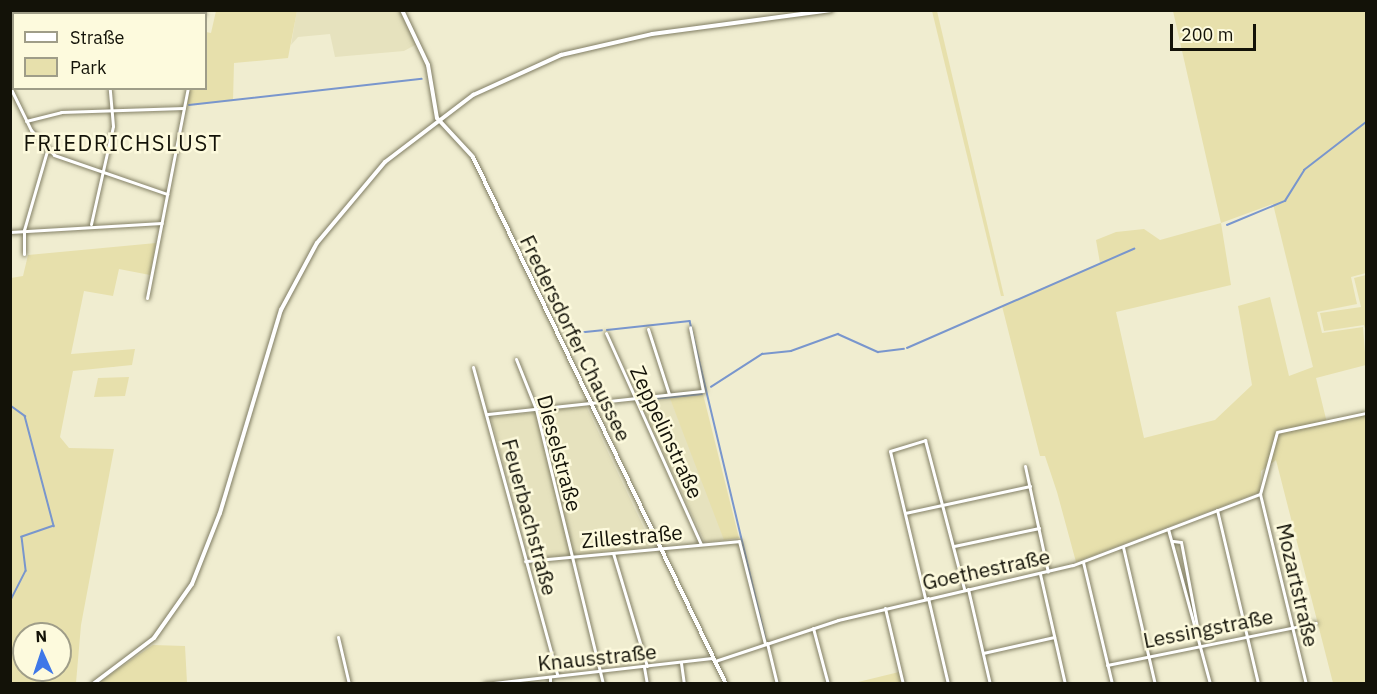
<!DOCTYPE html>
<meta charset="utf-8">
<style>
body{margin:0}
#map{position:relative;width:1377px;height:694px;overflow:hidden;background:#f0edd0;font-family:"IBM Plex Sans",sans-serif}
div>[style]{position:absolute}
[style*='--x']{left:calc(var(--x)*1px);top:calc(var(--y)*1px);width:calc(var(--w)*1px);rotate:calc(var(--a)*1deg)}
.built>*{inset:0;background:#e6e2be}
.green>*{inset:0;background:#e7e0ac}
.stream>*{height:1.5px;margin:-0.75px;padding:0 0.75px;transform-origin:0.75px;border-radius:0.75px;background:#7996cd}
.roads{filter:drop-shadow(0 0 2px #7e7b61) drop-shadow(0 0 2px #7e7b61)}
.minor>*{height:3px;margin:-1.5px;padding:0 1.5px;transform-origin:1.5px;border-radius:1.5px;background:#fff}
.major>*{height:4px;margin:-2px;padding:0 2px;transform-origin:2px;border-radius:2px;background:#fff}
span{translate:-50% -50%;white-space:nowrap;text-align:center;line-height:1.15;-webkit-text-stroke:5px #fdfadd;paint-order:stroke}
.street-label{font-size:21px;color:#131208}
.neighbourhood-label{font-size:22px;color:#131208;letter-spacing:1.5px}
.frame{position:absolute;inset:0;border:12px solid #131208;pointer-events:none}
.legend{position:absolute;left:12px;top:12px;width:195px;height:78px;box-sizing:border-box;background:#fdfadd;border:2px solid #9f9d88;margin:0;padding:8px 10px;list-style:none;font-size:18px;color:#131208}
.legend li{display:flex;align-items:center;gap:12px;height:30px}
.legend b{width:30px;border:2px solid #9f9d88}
.north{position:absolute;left:12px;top:622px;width:60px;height:60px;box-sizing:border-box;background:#fdfadd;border:2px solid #9f9d88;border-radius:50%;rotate:357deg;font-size:16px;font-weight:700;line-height:24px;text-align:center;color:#131208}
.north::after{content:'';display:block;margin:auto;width:21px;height:27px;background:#3f78e8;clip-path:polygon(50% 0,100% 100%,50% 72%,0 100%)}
.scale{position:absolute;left:1170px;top:24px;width:86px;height:27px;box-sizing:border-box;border:3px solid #131208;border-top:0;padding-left:8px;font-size:18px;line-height:21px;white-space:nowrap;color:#131208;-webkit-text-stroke:4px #fdfadd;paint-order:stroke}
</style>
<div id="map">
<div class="built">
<div style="clip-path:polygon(297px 10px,400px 11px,417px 44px,404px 51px,335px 57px,330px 34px,298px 37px,291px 45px)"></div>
<div style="clip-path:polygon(1231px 11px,1307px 11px,1232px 15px)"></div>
<div style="clip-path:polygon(670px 398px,723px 532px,724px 540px,705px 542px,640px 403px)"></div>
<div style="clip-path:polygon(586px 406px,653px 547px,530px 559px,491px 418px)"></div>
</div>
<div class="green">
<div style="clip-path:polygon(10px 11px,11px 10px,154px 11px,14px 14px,11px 52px)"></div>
<div style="clip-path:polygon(216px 11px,297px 11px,288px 58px,234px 63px,233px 101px,187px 105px,190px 89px,206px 88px,206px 32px,211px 33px)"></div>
<div style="clip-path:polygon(932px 11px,937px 11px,1004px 296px,1001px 296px)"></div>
<div style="clip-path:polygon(evenodd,1173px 11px,1366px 11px,1366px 273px,1351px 277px,1357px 304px,1317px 312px,1322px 333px,1363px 327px,1366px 365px,1316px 378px,1327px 423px,1366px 415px,1366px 683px,1333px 683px,1276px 460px,1261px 471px,1260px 492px,1076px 562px,1057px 492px,1045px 456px,1040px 456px,1002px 306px,1100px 263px,1096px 240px,1116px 232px,1144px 229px,1160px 240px,1221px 223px,1173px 11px,1273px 204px,1313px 367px,1289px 376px,1270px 297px,1238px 306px,1252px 385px,1215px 420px,1144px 438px,1116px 312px,1231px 285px,1221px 223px,1273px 204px)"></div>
<div style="clip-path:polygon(evenodd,156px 243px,150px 275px,119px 269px,113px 296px,84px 291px,71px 354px,135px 349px,132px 365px,73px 371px,60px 437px,69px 448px,114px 449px,81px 625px,76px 683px,11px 683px,11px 278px,23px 276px,28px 255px,156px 243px,24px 634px,60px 634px,60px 670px,24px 670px,24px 634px)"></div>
<div style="clip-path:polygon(1366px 275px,1366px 332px,1364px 325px,1324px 331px,1320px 313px,1361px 307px,1354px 278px)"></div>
<div style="clip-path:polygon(129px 377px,125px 396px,94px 397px,98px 378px)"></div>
<div style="clip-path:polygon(703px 394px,739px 538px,724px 540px,669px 396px)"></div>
<div style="clip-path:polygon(153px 645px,185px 646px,187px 683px,98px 683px)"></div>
<div style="clip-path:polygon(899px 672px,901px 683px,854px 683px)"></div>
</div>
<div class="stream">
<div style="--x:78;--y:14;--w:6;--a:-39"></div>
<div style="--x:10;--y:53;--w:4;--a:-27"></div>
<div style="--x:189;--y:105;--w:234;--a:-6.4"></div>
<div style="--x:1227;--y:225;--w:63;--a:-22.5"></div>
<div style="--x:1285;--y:201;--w:36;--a:-58"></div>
<div style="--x:1304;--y:170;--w:78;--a:-37.7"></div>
<div style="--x:607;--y:330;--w:83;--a:-6.2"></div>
<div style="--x:690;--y:321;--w:327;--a:76.6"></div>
<div style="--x:566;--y:334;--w:36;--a:-6"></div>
<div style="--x:907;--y:348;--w:248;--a:-23.6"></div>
<div style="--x:711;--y:387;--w:61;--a:-32.9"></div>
<div style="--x:762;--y:354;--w:29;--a:-6"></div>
<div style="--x:791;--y:351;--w:50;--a:-19.9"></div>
<div style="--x:838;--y:334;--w:44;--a:24.2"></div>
<div style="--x:878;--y:352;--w:26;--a:-7"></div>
<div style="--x:642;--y:400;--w:60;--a:-5.7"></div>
<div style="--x:10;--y:405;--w:19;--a:36"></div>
<div style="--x:25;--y:416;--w:114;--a:75.2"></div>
<div style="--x:54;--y:526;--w:34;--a:161"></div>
<div style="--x:22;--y:537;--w:34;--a:83"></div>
<div style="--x:26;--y:571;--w:36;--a:117"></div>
</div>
<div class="roads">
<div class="minor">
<div style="--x:153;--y:14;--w:10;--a:-24"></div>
<div style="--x:203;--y:14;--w:4;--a:-90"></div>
<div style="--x:10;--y:77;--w:4;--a:-14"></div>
<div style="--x:10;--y:87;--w:48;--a:64"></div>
<div style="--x:31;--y:130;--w:34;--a:47"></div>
<div style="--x:54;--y:155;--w:120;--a:19"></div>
<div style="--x:26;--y:121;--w:36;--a:-14"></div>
<div style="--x:61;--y:112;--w:123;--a:-1.9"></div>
<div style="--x:91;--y:224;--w:100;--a:-77.3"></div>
<div style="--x:113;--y:126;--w:38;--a:-95"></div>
<div style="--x:10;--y:232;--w:152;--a:-3.4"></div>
<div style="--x:24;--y:254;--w:24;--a:-90"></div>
<div style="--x:24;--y:230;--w:82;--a:-73.8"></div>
<div style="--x:147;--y:298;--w:214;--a:-79"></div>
<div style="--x:648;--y:329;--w:68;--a:72.1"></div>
<div style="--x:606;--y:333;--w:231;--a:65.8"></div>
<div style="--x:516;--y:359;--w:54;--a:68.2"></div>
<div style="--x:536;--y:409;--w:283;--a:76.3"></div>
<div style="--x:473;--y:367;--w:319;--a:74.7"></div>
<div style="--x:487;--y:414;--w:217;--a:-6.1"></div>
<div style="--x:703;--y:391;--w:65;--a:-101.5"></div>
<div style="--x:1025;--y:466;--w:108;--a:77.8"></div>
<div style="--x:1260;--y:494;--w:195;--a:76.4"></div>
<div style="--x:1260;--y:494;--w:64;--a:-74.7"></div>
<div style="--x:1277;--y:432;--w:91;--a:-12.1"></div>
<div style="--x:1217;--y:510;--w:179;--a:76.7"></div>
<div style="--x:905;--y:513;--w:128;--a:-12.2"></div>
<div style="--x:1168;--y:529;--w:161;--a:74.8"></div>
<div style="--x:1173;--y:541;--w:8;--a:7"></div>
<div style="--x:1181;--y:542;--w:96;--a:79.2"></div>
<div style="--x:954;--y:546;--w:87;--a:-12"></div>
<div style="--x:1123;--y:547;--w:141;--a:76.9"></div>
<div style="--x:613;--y:553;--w:118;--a:73.3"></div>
<div style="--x:525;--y:561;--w:215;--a:-5.3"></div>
<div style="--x:739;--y:541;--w:106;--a:75.8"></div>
<div style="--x:1083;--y:562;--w:125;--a:76.6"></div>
<div style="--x:1040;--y:574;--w:113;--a:77.2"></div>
<div style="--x:968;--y:589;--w:98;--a:77"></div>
<div style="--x:925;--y:598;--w:151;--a:-103.4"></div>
<div style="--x:890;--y:451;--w:37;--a:-17"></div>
<div style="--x:925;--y:440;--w:154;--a:75.3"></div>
<div style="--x:928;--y:598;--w:88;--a:76.9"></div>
<div style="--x:885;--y:608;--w:78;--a:76.7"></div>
<div style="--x:813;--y:628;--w:58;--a:75"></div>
<div style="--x:338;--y:637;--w:48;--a:76.8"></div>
<div style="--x:767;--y:643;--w:42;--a:76.3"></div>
<div style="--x:983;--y:653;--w:73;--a:-12.7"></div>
<div style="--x:715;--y:661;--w:130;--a:-18.4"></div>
<div style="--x:838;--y:620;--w:241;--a:-13.2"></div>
<div style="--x:1073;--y:565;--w:200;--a:-20.8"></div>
<div style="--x:681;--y:663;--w:21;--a:82"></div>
<div style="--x:1107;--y:665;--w:213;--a:-11.4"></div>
<div style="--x:644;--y:667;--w:17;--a:80"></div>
<div style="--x:550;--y:677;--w:7;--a:90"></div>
<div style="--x:484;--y:684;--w:230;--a:-6.5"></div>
</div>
<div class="major">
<div style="--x:402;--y:10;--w:61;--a:64.7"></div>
<div style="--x:428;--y:65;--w:54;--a:80.4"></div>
<div style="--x:437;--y:118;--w:53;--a:47.3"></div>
<div style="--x:473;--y:157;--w:585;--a:64.36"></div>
<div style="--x:93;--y:684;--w:76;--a:-37"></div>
<div style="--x:154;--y:638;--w:66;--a:-54.9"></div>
<div style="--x:192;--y:584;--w:76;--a:-68.5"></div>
<div style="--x:220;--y:513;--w:212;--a:-73.3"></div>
<div style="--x:281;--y:310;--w:76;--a:-61.8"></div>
<div style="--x:317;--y:243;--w:106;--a:-50"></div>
<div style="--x:385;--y:162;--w:111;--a:-37.3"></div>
<div style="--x:473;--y:95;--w:97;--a:-24.4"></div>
<div style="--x:561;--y:55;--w:93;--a:-13"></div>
<div style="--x:652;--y:34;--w:181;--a:-7.6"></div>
</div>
</div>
<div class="street-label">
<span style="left:576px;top:338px;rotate:64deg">Fredersdorfer Chaussee</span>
<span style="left:667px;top:432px;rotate:65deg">Zeppelinstraße</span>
<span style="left:560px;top:453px;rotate:75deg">Dieselstraße</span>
<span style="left:530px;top:517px;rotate:75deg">Feuerbachstraße</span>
<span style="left:632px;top:536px;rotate:-5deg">Zillestraße</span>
<span style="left:986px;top:569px;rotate:-12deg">Goethestraße</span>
<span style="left:1298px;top:585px;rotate:77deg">Mozartstraße</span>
<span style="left:1208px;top:628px;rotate:-11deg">Lessingstraße</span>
<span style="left:597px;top:657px;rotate:-6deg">Knausstraße</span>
</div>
<div class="neighbourhood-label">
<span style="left:123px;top:143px">FRIEDRICHSLUST</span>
</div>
<div class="frame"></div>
<ul class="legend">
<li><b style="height:8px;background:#fff"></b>Straße</li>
<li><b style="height:16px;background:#e7e0ac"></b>Park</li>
</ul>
<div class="north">N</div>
<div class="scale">200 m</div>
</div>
